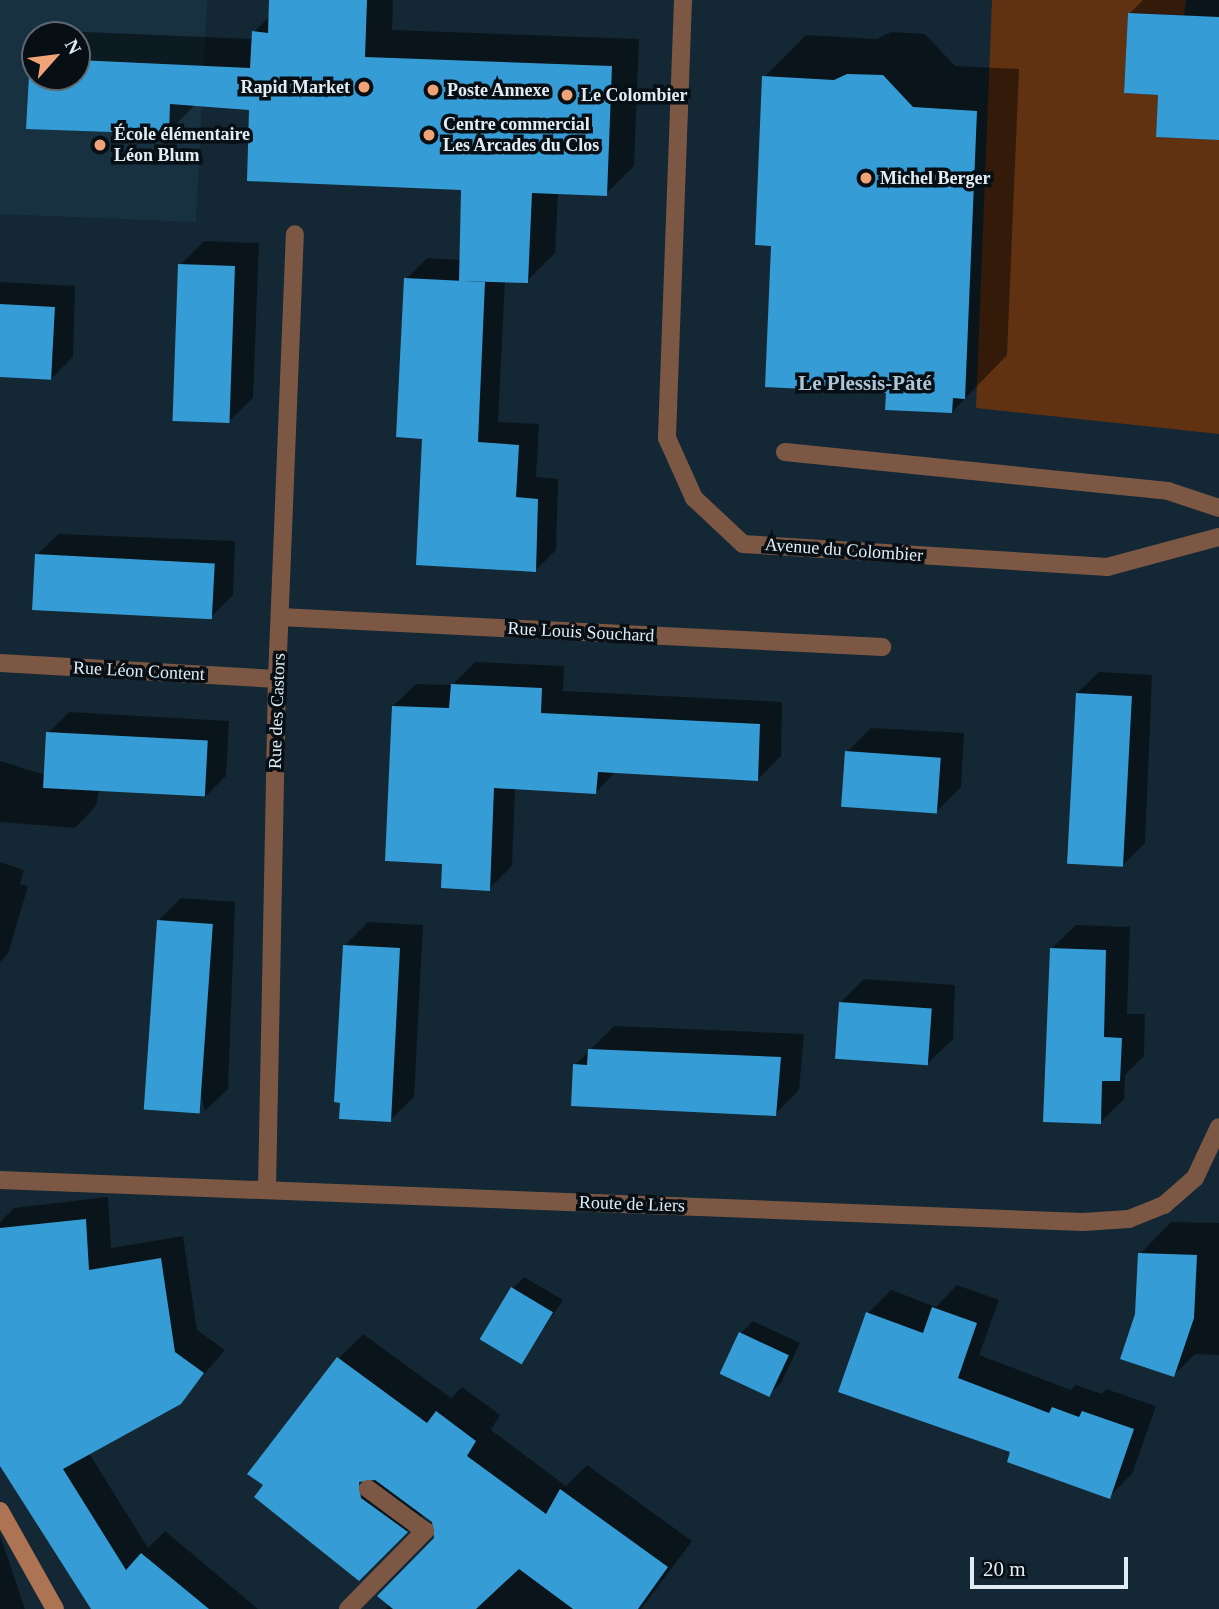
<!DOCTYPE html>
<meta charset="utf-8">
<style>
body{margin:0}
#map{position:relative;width:1219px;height:1609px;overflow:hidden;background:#142734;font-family:Georgia,serif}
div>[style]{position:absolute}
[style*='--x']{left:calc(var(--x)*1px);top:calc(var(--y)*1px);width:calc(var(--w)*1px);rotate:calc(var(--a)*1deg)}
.built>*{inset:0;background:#173141}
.green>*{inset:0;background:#613212}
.shadow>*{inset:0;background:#0007}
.building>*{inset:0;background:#359cd6;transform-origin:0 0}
.lane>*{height:18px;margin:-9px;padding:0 9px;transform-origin:9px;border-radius:9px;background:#7c5844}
.street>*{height:18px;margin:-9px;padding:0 9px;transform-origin:9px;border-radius:9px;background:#7c5844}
.secondary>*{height:18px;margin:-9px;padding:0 9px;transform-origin:9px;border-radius:9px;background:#ad7453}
.dots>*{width:19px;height:19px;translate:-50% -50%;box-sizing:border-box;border:4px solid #070f15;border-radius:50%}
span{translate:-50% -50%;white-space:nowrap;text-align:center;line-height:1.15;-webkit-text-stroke:7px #070f15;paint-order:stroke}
.poi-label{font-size:18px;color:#e1edf5;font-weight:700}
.right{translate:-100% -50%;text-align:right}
.left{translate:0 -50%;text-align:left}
.street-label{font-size:18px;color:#e1edf5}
.quarter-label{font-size:21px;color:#afc6d6;font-weight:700}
.north{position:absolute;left:21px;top:21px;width:70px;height:70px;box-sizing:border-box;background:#070f15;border:2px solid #5e686f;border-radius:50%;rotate:62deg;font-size:19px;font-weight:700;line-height:28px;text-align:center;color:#e1edf5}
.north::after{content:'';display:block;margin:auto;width:24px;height:32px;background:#efa376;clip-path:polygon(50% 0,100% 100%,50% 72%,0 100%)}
.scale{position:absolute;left:970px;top:1557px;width:158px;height:32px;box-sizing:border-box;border:4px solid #e1edf5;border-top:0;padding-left:9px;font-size:21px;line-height:24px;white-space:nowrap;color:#e1edf5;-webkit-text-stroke:5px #070f15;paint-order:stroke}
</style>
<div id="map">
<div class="built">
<div style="clip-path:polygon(evenodd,0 0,207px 0,196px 222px,0 214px,0 0,35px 35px,77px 35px,77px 77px,35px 77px,35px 35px)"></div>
</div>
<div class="green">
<div style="clip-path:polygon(992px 0,1186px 0,1184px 15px,1128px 13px,1124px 93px,1158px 95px,1156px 137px,1219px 140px,1219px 434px,976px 408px)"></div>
</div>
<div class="shadow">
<div style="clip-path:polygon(271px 0,393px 0,392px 30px,639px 39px,634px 166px,606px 194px,558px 192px,555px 253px,527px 281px,505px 280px,498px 422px,539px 424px,536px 477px,558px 479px,556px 550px,535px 571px,423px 437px,406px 279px,427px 258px,461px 260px,463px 188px,251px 108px,196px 104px,168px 132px,28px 127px,32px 59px,35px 56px,35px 77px,77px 77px,77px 35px,56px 35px,60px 31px,253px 39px,254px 32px,270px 16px)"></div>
<div style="clip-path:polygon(1143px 0,1219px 0,1219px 138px,1160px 94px,1130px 13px)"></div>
<div style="clip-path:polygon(891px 32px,925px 34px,955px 66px,1019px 69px,1007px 355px,952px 412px,888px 391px,772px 244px,764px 77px,806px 35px,877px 39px)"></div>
<div style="clip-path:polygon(204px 241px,259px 243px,253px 398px,229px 421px,180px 265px)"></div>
<div style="clip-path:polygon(0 282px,75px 286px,73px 357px,52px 378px,0 375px)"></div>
<div style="clip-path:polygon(58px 534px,235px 541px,233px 595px,212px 616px,37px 555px)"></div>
<div style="clip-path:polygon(475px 662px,564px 666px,563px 691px,782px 702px,781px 756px,758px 779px,616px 771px,595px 793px,515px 788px,512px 866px,489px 889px,444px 862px,393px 706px,416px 684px,452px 685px)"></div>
<div style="clip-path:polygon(1099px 672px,1152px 675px,1145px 843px,1123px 865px,1077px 693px)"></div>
<div style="clip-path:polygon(69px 712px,229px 721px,226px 776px,205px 797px,99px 790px,96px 806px,75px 828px,0 822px,0 761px,45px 775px,48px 733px)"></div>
<div style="clip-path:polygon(871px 728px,964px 733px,961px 787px,937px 811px,847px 752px)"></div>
<div style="clip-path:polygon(0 862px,24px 870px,20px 884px,28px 886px,8px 954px,0 962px)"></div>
<div style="clip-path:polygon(181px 898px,235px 902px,228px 1089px,205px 1111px,158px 921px)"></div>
<div style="clip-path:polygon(368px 922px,423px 925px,414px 1097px,390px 1120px,344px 946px)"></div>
<div style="clip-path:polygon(1076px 925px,1130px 927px,1127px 1014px,1145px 1014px,1144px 1056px,1125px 1075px,1124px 1099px,1100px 1123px,1052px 948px)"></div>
<div style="clip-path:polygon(864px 979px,955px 985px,953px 1039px,929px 1062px,840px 1003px)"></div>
<div style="clip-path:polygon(614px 1026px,804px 1034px,799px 1090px,775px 1114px,575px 1065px)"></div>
<div style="clip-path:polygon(108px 1197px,111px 1248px,183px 1236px,197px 1330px,225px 1350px,180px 1402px,89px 1453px,148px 1548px,165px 1531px,258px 1609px,95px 1609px,0 1464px,0 1222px,14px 1208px)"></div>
<div style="clip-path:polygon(1171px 1222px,1219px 1223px,1219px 1355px,1195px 1354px,1174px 1375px,1137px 1314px,1140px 1254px)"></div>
<div style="clip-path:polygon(524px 1277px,563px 1300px,521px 1362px,512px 1289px)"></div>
<div style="clip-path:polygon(957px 1285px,999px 1300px,979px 1355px,1071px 1390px,1076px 1385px,1102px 1394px,1106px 1389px,1156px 1406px,1132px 1474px,1109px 1497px,1012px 1451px,868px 1313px,891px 1290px,936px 1307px)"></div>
<div style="clip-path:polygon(753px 1321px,800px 1343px,781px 1383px,769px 1395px,722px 1372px,741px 1333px)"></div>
<div style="clip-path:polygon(363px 1334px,451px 1398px,462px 1387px,500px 1415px,491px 1430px,566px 1486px,587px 1465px,692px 1541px,641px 1609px,386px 1609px,435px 1540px,437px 1526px,423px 1515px,359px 1579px,265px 1484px,338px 1359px)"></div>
<div style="clip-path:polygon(0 1535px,25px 1609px,0 1609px)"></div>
</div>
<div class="building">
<div style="clip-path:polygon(269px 0,367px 0,365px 57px,612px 66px,607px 196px,532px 193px,528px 283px,459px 281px,461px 190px,247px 181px,249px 110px,170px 104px,169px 134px,26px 129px,30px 58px,35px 59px,35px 77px,77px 77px,77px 60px,250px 68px,252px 31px,268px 33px)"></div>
<div style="clip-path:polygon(1128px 13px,1219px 17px,1219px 140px,1156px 137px,1158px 95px,1124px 93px)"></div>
<div style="clip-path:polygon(847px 74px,883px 75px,913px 107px,977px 111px,965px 399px,953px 398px,952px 413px,885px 410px,886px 393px,765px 387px,771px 246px,755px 245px,762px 76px,834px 80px)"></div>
<div style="left:178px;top:264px;width:57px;height:157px;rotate:2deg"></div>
<div style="clip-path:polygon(404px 278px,485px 282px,478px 442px,519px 445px,516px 497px,538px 499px,536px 572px,416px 565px,422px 439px,396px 437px)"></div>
<div style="left:0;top:304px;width:55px;height:73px;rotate:3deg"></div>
<div style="left:35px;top:554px;width:180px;height:56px;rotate:3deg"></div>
<div style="clip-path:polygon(451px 684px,542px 688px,541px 713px,760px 724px,758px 781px,598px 772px,596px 794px,494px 788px,490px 891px,441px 888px,442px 864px,385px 861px,392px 706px,449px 708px)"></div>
<div style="left:1076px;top:693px;width:56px;height:171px;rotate:3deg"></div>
<div style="left:46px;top:732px;width:162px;height:56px;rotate:3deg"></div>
<div style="left:845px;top:751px;width:96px;height:56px;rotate:4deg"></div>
<div style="left:157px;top:920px;width:56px;height:190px;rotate:4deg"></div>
<div style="clip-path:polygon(343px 945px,400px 948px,391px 1122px,339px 1119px,340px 1103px,334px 1102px)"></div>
<div style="clip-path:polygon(1050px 948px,1106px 950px,1104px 1037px,1122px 1038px,1120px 1081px,1102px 1081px,1101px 1124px,1043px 1122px)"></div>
<div style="left:839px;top:1002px;width:93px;height:57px;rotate:4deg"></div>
<div style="clip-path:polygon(588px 1049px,781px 1057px,776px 1116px,571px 1106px,573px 1064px,587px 1065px)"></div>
<div style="clip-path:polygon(86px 1219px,89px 1270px,161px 1258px,175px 1352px,204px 1373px,181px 1404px,63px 1469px,126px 1570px,141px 1553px,209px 1609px,91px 1609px,0 1466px,0 1228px)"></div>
<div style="clip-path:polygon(1138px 1253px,1197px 1255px,1194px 1318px,1174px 1377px,1120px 1359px,1135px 1314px)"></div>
<div style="left:511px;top:1287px;width:49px;height:61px;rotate:31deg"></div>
<div style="clip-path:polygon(932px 1307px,977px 1323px,958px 1378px,1049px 1413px,1052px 1407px,1079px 1417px,1082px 1411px,1134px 1429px,1110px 1499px,1007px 1462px,1010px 1452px,838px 1392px,866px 1312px,923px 1333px)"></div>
<div style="left:739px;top:1332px;width:55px;height:46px;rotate:25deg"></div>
<div style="clip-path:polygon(337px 1357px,427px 1423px,436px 1411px,476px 1441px,467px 1456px,546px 1514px,560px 1489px,668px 1567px,638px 1609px,573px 1609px,519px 1569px,476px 1609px,393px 1609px,377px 1596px,434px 1538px,432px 1522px,375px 1480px,359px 1482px,361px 1498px,408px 1532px,359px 1581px,254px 1497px,263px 1485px,247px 1474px)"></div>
</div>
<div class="lane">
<div style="--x:785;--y:452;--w:385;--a:5.8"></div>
<div style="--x:1168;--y:491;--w:54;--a:18.4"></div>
<div style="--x:348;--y:1609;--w:110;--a:-45.4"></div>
<div style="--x:425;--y:1531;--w:71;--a:-143.6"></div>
</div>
<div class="street">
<div style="--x:683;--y:0;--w:438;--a:92.1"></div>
<div style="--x:667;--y:438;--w:66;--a:65.8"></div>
<div style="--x:694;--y:498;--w:67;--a:43.2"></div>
<div style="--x:743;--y:544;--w:365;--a:3.6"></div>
<div style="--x:1107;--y:567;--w:116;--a:-15"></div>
<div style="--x:280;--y:617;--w:603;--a:2.85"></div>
<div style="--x:0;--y:663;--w:277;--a:3.3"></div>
<div style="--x:0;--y:1180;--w:1084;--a:2.22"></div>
<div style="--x:1083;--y:1222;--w:46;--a:-3.7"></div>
<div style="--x:1129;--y:1219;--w:38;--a:-22"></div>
<div style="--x:1164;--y:1205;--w:41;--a:-41.1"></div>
<div style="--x:1195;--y:1178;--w:56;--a:-64.8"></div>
<div style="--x:267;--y:1189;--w:510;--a:-88.88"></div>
<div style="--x:277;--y:679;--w:445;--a:-87.7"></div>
</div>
<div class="secondary">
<div style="--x:0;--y:1511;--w:112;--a:60.7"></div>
</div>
<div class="dots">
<div style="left:364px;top:87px;background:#efa376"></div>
<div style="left:433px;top:90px;background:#efa376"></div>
<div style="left:567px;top:95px;background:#efa376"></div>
<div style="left:429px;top:135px;background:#efa376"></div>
<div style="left:100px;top:145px;background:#efa376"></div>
<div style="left:866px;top:178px;background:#efa376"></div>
</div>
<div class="poi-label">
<span class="right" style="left:350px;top:87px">Rapid Market</span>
<span class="left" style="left:447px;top:90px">Poste Annexe</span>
<span class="left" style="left:581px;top:95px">Le Colombier</span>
<span class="left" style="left:443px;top:135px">Centre commercial<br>Les Arcades du Clos</span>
<span class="left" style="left:114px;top:145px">École élémentaire<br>Léon Blum</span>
<span class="left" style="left:880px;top:178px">Michel Berger</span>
</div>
<div class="street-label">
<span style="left:844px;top:550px;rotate:4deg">Avenue du Colombier</span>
<span style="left:581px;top:632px;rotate:3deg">Rue Louis Souchard</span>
<span style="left:139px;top:671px;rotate:3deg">Rue Léon Content</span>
<span style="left:277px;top:711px;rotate:-88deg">Rue des Castors</span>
<span style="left:632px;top:1204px;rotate:2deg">Route de Liers</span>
</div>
<div class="quarter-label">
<span style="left:865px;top:383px">Le Plessis-Pâté</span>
</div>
<div class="north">N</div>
<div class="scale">20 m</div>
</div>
